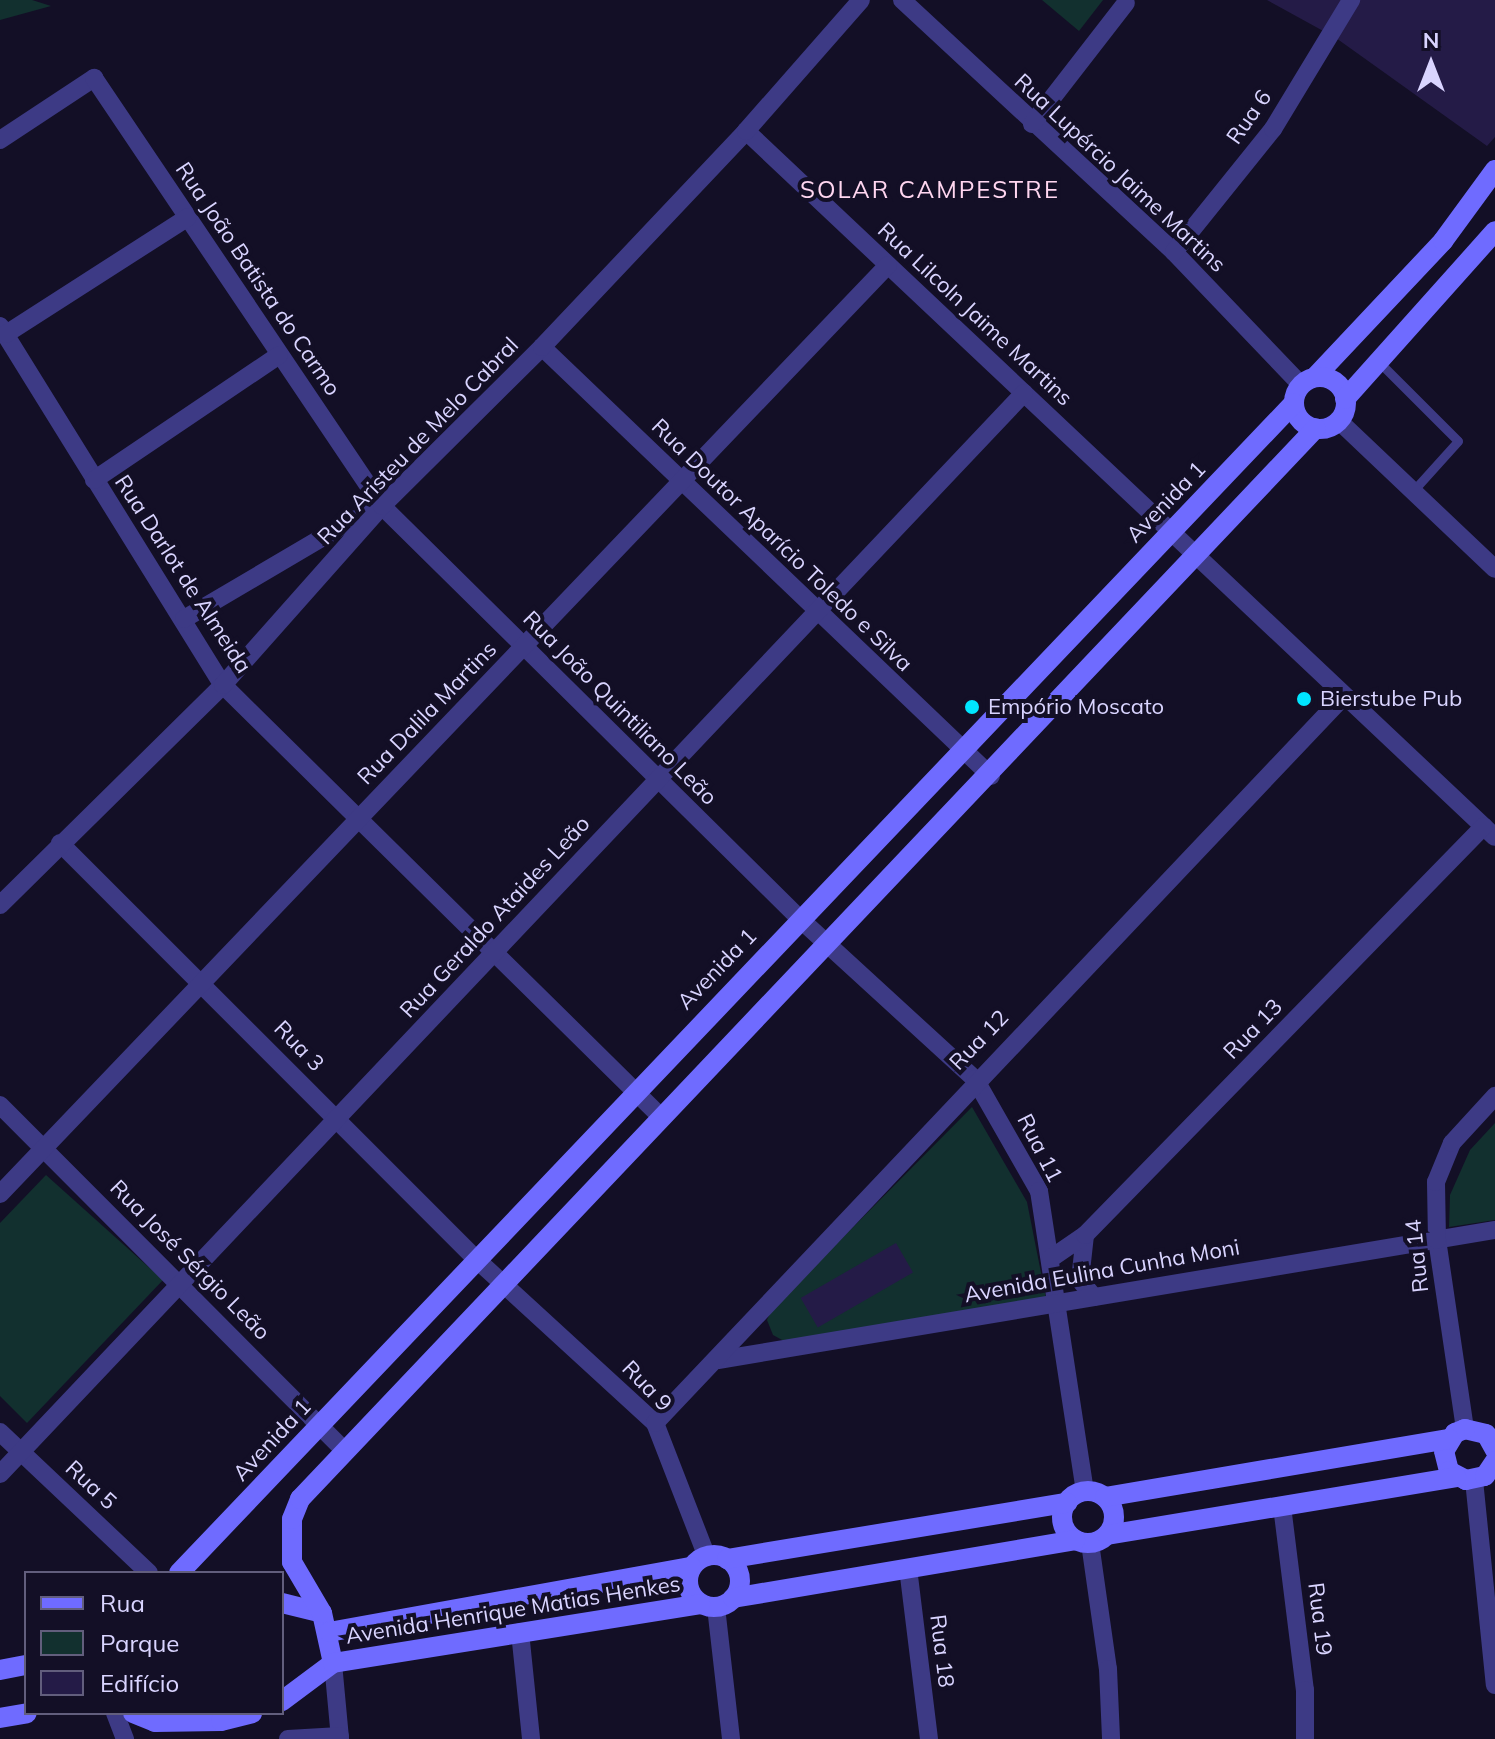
<!DOCTYPE html>
<meta charset="utf-8">
<style>
body{margin:0}
#map{position:relative;width:1495px;height:1739px;overflow:hidden;background:#130f26;font-family:Mulish,sans-serif}
div>[style]{position:absolute}
[style*='--x']{left:calc(var(--x)*1px);top:calc(var(--y)*1px);width:calc(var(--w)*1px);rotate:calc(var(--a)*1deg)}
.green>*{inset:0;background:#12302f}
.building>*{inset:0;background:#241b47;transform-origin:0 0}
.lane>*{height:9px;margin:-4.5px;padding:0 4.5px;transform-origin:4.5px;border-radius:4.5px;background:#3d3a85}
.street>*{height:18px;margin:-9px;padding:0 9px;transform-origin:9px;border-radius:9px;background:#3d3a85}
.secondary>*{height:20px;margin:-10px;padding:0 10px;transform-origin:10px;border-radius:10px;background:#6f6bff}
.secondary>.ring{margin:-10px;padding:0;box-sizing:content-box;background:none;border:20px solid #6f6bff;border-radius:50%}
.dots>*{width:22px;height:22px;translate:-50% -50%;box-sizing:border-box;border:4px solid #130f26;border-radius:50%}
span{translate:-50% -50%;white-space:nowrap;text-align:center;line-height:1.15;-webkit-text-stroke:8px #130f26;paint-order:stroke}
.street-label{font-size:22px;color:#d9d4ff}
.poi-label{font-size:22px;color:#d9d4ff}
.left{translate:0 -50%;text-align:left}
.neighbourhood-label{font-size:24px;color:#ffd6f0;letter-spacing:2px}
.legend{position:absolute;left:24px;top:1571px;width:260px;height:144px;box-sizing:border-box;background:#130f26;border:2px solid #625e7d;margin:0;padding:10px 14px;list-style:none;font-size:24px;color:#d9d4ff}
.legend li{display:flex;align-items:center;gap:16px;height:40px}
.legend b{width:40px;border:2px solid #625e7d}
.north{position:absolute;left:1391px;top:24px;width:80px;height:80px;-webkit-text-stroke:6px #130f26;paint-order:stroke;rotate:0deg;font-size:22px;font-weight:700;line-height:32px;text-align:center;color:#d9d4ff}
.north::after{content:'';display:block;margin:auto;width:28px;height:36px;background:#d9d4ff;clip-path:polygon(50% 0,100% 100%,50% 72%,0 100%)}
</style>
<div id="map">
<div class="green">
<div style="clip-path:polygon(0 0,32px 0,51px 6px,0 20px)"></div>
<div style="clip-path:polygon(1042px 0,1103px 0,1079px 31px)"></div>
<div style="clip-path:polygon(972px 1107px,1027px 1202px,1046px 1298px,784px 1341px,773px 1335px,767px 1320px,772px 1309px)"></div>
<div style="clip-path:polygon(1495px 1123px,1495px 1220px,1449px 1227px,1450px 1195px,1470px 1150px)"></div>
<div style="clip-path:polygon(46px 1175px,163px 1280px,27px 1423px,0 1396px,0 1223px)"></div>
</div>
<div class="building">
<div style="clip-path:polygon(1267px 0,1495px 0,1495px 137px,1487px 146px,1336px 38px)"></div>
<div style="left:896px;top:1243px;width:34px;height:110px;rotate:60deg"></div>
</div>
<div class="lane">
<div style="--x:1380;--y:363;--w:110;--a:45"></div>
<div style="--x:1458;--y:441;--w:67;--a:132"></div>
</div>
<div class="street">
<div style="--x:902;--y:0;--w:371;--a:42.8"></div>
<div style="--x:1174;--y:252;--w:184;--a:46.3"></div>
<div style="--x:1032;--y:124;--w:153;--a:-52.2"></div>
<div style="--x:746;--y:131;--w:1029;--a:43.31"></div>
<div style="--x:0;--y:140;--w:113;--a:-33.4"></div>
<div style="--x:94;--y:78;--w:516;--a:56.06"></div>
<div style="--x:382;--y:506;--w:586;--a:44.65"></div>
<div style="--x:799;--y:918;--w:239;--a:42.5"></div>
<div style="--x:975;--y:1079;--w:129;--a:60.3"></div>
<div style="--x:1039;--y:1191;--w:304;--a:81.3"></div>
<div style="--x:1174;--y:252;--w:158;--a:-51.2"></div>
<div style="--x:1273;--y:129;--w:151;--a:-58.8"></div>
<div style="--x:0;--y:326;--w:423;--a:58.2"></div>
<div style="--x:223;--y:685;--w:615;--a:44.6"></div>
<div style="--x:6;--y:334;--w:216;--a:-32.7"></div>
<div style="--x:542;--y:347;--w:621;--a:43.7"></div>
<div style="--x:1338;--y:420;--w:216;--a:43.5"></div>
<div style="--x:94;--y:480;--w:223;--a:-34"></div>
<div style="--x:184;--y:619;--w:229;--a:-30.5"></div>
<div style="--x:60;--y:843;--w:588;--a:45"></div>
<div style="--x:476;--y:1259;--w:243;--a:42.5"></div>
<div style="--x:655;--y:1423;--w:144;--a:68.8"></div>
<div style="--x:0;--y:905;--w:313;--a:-44.6"></div>
<div style="--x:223;--y:685;--w:239;--a:-48.4"></div>
<div style="--x:382;--y:506;--w:226;--a:-44.8"></div>
<div style="--x:542;--y:347;--w:297;--a:-46.6"></div>
<div style="--x:746;--y:131;--w:174;--a:-48.7"></div>
<div style="--x:0;--y:1105;--w:487;--a:45.1"></div>
<div style="--x:0;--y:1194;--w:1285;--a:-46.29"></div>
<div style="--x:1085;--y:1235;--w:45;--a:96.3"></div>
<div style="--x:1080;--y:1280;--w:22;--a:51"></div>
<div style="--x:1050;--y:1259;--w:42;--a:-34.4"></div>
<div style="--x:1085;--y:1235;--w:571;--a:-45.71"></div>
<div style="--x:718;--y:1360;--w:788;--a:-9.5"></div>
<div style="--x:655;--y:1423;--w:1002;--a:-46.54"></div>
<div style="--x:1465;--y:1429;--w:191;--a:-98.4"></div>
<div style="--x:1437;--y:1240;--w:58;--a:-91"></div>
<div style="--x:1436;--y:1182;--w:42;--a:-67.7"></div>
<div style="--x:1452;--y:1143;--w:64;--a:-47.5"></div>
<div style="--x:0;--y:1432;--w:205;--a:43.4"></div>
<div style="--x:0;--y:1474;--w:1489;--a:-46.55"></div>
<div style="--x:1474;--y:1480;--w:206;--a:84.2"></div>
<div style="--x:1282;--y:1506;--w:185;--a:82.9"></div>
<div style="--x:1305;--y:1690;--w:49;--a:90"></div>
<div style="--x:1090;--y:1543;--w:127;--a:81.9"></div>
<div style="--x:1108;--y:1669;--w:70;--a:87.5"></div>
<div style="--x:908;--y:1568;--w:172;--a:83"></div>
<div style="--x:716;--y:1607;--w:133;--a:83.5"></div>
<div style="--x:520;--y:1632;--w:108;--a:84.1"></div>
<div style="--x:333;--y:1663;--w:76;--a:84.7"></div>
<div style="--x:115;--y:1713;--w:28;--a:69"></div>
<div style="--x:288;--y:1739;--w:52;--a:-3.3"></div>
</div>
<div class="secondary">
<div style="--x:1315;--y:377;--w:187;--a:-46.7"></div>
<div style="--x:1443;--y:241;--w:88;--a:-53.8"></div>
<div class="ring" style="left:1294px;top:377px;width:32px;height:32px"></div>
<div style="--x:1345;--y:399;--w:225;--a:-48.2"></div>
<div style="--x:1495;--y:1450;--w:18;--a:-119"></div>
<div style="--x:1486;--y:1434;--w:22;--a:-167"></div>
<div style="--x:1465;--y:1429;--w:11;--a:158"></div>
<div style="--x:1455;--y:1433;--w:21;--a:121"></div>
<div style="--x:1444;--y:1451;--w:21;--a:76"></div>
<div style="--x:1449;--y:1471;--w:19;--a:28"></div>
<div style="--x:1466;--y:1480;--w:19;--a:-12"></div>
<div style="--x:1485;--y:1476;--w:18;--a:-56"></div>
<div class="ring" style="left:1062px;top:1491px;width:32px;height:32px"></div>
<div style="--x:1105;--y:1497;--w:349;--a:-9.6"></div>
<div style="--x:1107;--y:1535;--w:354;--a:-9.4"></div>
<div class="ring" style="left:688px;top:1555px;width:32px;height:32px"></div>
<div style="--x:727;--y:1559;--w:345;--a:-9.4"></div>
<div style="--x:179;--y:1573;--w:1616;--a:-46.38"></div>
<div style="--x:733;--y:1598;--w:347;--a:-9.6"></div>
<div style="--x:282;--y:1603;--w:41;--a:14"></div>
<div style="--x:322;--y:1613;--w:51;--a:77.6"></div>
<div style="--x:333;--y:1663;--w:64;--a:143.3"></div>
<div style="--x:322;--y:1613;--w:59;--a:-120.5"></div>
<div style="--x:292;--y:1562;--w:43;--a:-90"></div>
<div style="--x:292;--y:1519;--w:22;--a:-68"></div>
<div style="--x:300;--y:1499;--w:1476;--a:-46.51"></div>
<div style="--x:329;--y:1632;--w:368;--a:-10.2"></div>
<div style="--x:333;--y:1663;--w:372;--a:-9.1"></div>
<div style="--x:0;--y:1670;--w:26;--a:-11"></div>
<div style="--x:133;--y:1713;--w:24;--a:22"></div>
<div style="--x:155;--y:1722;--w:66;--a:-0.9"></div>
<div style="--x:221;--y:1721;--w:32;--a:-14"></div>
<div style="--x:0;--y:1718;--w:27;--a:-10"></div>
</div>
<div class="dots">
<div style="left:1304px;top:699px;background:#00e5ff"></div>
<div style="left:972px;top:707px;background:#00e5ff"></div>
</div>
<div class="street-label">
<span style="left:1249px;top:117px;rotate:-55deg">Rua 6</span>
<span style="left:1120px;top:173px;rotate:43deg">Rua Lupércio Jaime Martins</span>
<span style="left:258px;top:279px;rotate:56deg">Rua João Batista do Carmo</span>
<span style="left:975px;top:314px;rotate:43deg">Rua Lilcoln Jaime Martins</span>
<span style="left:418px;top:441px;rotate:-46deg">Rua Aristeu de Melo Cabral</span>
<span style="left:1166px;top:502px;rotate:-46deg">Avenida 1</span>
<span style="left:782px;top:545px;rotate:44deg">Rua Doutor Aparício Toledo e Silva</span>
<span style="left:183px;top:574px;rotate:57deg">Rua Darlot de Almeida</span>
<span style="left:620px;top:708px;rotate:45deg">Rua João Quintiliano Leão</span>
<span style="left:427px;top:713px;rotate:-46deg">Rua Dalila Martins</span>
<span style="left:495px;top:917px;rotate:-47deg">Rua Geraldo Ataides Leão</span>
<span style="left:717px;top:969px;rotate:-46deg">Avenida 1</span>
<span style="left:1253px;top:1029px;rotate:-46deg">Rua 13</span>
<span style="left:979px;top:1040px;rotate:-46deg">Rua 12</span>
<span style="left:299px;top:1046px;rotate:46deg">Rua 3</span>
<span style="left:1040px;top:1148px;rotate:63deg">Rua 11</span>
<span style="left:1417px;top:1256px;rotate:-96deg">Rua 14</span>
<span style="left:190px;top:1260px;rotate:45deg">Rua José Sérgio Leão</span>
<span style="left:1102px;top:1271px;rotate:-10deg">Avenida Eulina Cunha Moni</span>
<span style="left:647px;top:1386px;rotate:46deg">Rua 9</span>
<span style="left:272px;top:1440px;rotate:-47deg">Avenida 1</span>
<span style="left:91px;top:1485px;rotate:43deg">Rua 5</span>
<span style="left:513px;top:1610px;rotate:-9deg">Avenida Henrique Matias Henkes</span>
<span style="left:1320px;top:1619px;rotate:83deg">Rua 19</span>
<span style="left:942px;top:1651px;rotate:83deg">Rua 18</span>
</div>
<div class="poi-label">
<span class="left" style="left:1320px;top:699px">Bierstube Pub</span>
<span class="left" style="left:988px;top:707px">Empório Moscato</span>
</div>
<div class="neighbourhood-label">
<span style="left:930px;top:190px">SOLAR CAMPESTRE</span>
</div>
<ul class="legend">
<li><b style="height:10px;background:#6f6bff"></b>Rua</li>
<li><b style="height:22px;background:#12302f"></b>Parque</li>
<li><b style="height:22px;background:#241b47"></b>Edifício</li>
</ul>
<div class="north">N</div>
</div>
